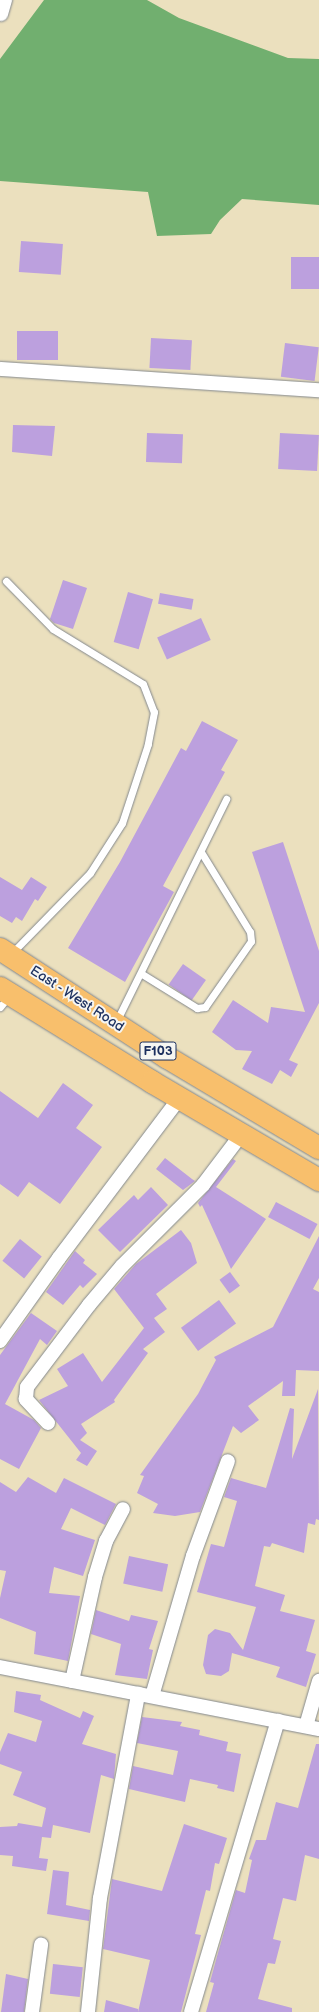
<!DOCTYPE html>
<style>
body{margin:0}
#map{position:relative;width:319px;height:2012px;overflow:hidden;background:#ebe0be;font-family:"Balsamiq Sans",sans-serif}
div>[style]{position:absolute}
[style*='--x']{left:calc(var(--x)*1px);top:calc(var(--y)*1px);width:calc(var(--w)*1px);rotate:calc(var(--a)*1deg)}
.forest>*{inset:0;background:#71af6f}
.building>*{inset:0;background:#bca0de;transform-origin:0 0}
.roads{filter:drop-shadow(0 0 1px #83888e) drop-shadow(0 0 1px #83888e)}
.lane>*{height:7px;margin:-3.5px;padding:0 3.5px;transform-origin:3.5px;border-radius:3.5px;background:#fff}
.street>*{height:14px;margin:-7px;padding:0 7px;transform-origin:7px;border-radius:7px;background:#fff}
.primary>*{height:22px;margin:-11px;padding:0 11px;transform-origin:11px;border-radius:11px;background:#f8bf6c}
span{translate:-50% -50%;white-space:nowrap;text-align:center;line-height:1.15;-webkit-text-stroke:4px #f6f6f2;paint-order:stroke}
.shield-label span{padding:1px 3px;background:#f6f6f2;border:1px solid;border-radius:3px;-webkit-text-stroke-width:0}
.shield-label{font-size:13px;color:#1b2f5e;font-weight:700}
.street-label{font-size:14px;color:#1b2f5e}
</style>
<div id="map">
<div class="forest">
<div style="clip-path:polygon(44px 0,147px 0,179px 18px,288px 58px,319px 59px,319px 205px,242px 199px,220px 220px,211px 234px,157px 236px,148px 192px,0 181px,0 59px)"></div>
</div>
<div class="building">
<div style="left:21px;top:241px;width:42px;height:31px;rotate:4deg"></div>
<div style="left:291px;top:257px;width:28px;height:32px"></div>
<div style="left:17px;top:331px;width:41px;height:29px"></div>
<div style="left:151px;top:338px;width:41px;height:30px;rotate:3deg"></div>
<div style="left:285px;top:343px;width:34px;height:34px;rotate:7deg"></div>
<div style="clip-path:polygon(13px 425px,55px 426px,52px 456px,12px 452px)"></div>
<div style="left:147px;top:433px;width:36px;height:29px;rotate:2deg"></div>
<div style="left:280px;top:433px;width:39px;height:36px;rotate:3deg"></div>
<div style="clip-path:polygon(63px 580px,87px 588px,73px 629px,54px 623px,50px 619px)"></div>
<div style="left:128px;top:592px;width:26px;height:52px;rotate:16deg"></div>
<div style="left:160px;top:593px;width:34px;height:11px;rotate:10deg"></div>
<div style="left:201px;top:618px;width:24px;height:48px;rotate:66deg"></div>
<div style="clip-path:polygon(202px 721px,238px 740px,221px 770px,225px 772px,163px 886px,174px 892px,125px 982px,68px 948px,120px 862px,181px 748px,186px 751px)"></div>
<div style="clip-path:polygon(283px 842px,319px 951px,319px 1003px,289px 1060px,298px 1064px,291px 1077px,280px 1070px,272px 1084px,242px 1069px,252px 1051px,236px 1050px,212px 1032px,233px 1000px,268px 1023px,271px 1007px,305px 1012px,252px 852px)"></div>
<div style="clip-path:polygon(0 877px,22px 890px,31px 877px,47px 887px,38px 901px,35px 899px,22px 921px,16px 917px,12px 923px,0 916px)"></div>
<div style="left:183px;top:964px;width:28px;height:25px;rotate:35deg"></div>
<div style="clip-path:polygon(63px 1083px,93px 1105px,76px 1128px,102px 1147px,60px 1204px,29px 1182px,18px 1197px,0 1184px,0 1091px,38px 1118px)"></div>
<div style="clip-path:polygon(165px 1158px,192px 1179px,195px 1181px,183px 1190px,156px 1169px)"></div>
<div style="clip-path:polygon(233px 1159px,236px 1161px,216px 1187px,266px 1219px,231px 1269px,202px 1205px,200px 1207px,198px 1203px)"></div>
<div style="clip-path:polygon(151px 1187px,168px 1205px,120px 1252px,98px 1230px,134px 1195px,138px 1200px)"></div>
<div style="left:276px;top:1202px;width:47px;height:17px;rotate:28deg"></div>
<div style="clip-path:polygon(181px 1230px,191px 1243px,197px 1263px,156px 1294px,167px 1309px,154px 1318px,165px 1332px,143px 1349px,148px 1353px,114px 1400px,115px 1402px,81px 1424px,87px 1433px,80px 1440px,97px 1451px,87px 1466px,76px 1460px,81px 1453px,39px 1400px,68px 1386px,57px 1369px,83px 1353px,102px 1382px,144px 1328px,114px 1289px,136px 1264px)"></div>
<div style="clip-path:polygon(319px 1236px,319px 1278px,313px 1289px,319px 1292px,319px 1371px,296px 1370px,295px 1396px,282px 1396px,283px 1381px,248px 1406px,259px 1420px,241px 1433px,233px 1426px,200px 1512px,175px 1516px,153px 1513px,158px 1504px,137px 1493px,144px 1476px,140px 1475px,198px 1394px,216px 1360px,214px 1357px,273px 1327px)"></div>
<div style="left:20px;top:1239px;width:28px;height:28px;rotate:39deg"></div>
<div style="clip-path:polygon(75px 1251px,85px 1260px,83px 1263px,97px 1274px,83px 1288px,80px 1285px,63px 1305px,46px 1292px)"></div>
<div style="left:230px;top:1272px;width:17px;height:13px;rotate:54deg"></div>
<div style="left:219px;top:1300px;width:29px;height:47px;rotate:54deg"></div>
<div style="clip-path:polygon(31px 1313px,57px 1331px,47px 1345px,40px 1339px,5px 1404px,34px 1420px,41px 1428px,19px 1469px,0 1459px,0 1355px)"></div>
<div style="clip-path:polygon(318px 1389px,319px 1520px,316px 1519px,315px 1525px,308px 1523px,304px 1553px,272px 1543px,270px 1547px,264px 1546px,255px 1586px,285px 1595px,280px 1611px,315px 1620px,306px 1651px,316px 1654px,306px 1687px,276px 1677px,280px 1667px,232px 1653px,229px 1671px,221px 1676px,206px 1674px,203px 1665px,208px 1635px,215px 1629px,230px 1633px,243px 1650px,256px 1607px,197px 1592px,211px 1544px,224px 1547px,237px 1501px,224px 1497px,231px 1478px,266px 1488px,290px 1408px,294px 1409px,292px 1459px)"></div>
<div style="clip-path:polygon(28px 1477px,56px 1493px,64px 1478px,116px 1504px,105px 1525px,71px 1508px,61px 1529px,95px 1540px,83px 1576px,54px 1567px,49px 1593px,80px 1596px,68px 1661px,34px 1654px,36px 1632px,0 1618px,0 1598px,6px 1571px,0 1570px,0 1482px,16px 1492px)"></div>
<div style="left:129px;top:1556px;width:40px;height:28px;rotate:12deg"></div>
<div style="clip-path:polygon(96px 1610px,129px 1621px,131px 1615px,158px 1621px,149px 1649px,153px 1650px,147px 1679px,115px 1675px,121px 1644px,91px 1634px)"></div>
<div style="clip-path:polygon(16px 1691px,41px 1695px,40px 1700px,80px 1718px,83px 1711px,94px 1716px,82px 1744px,116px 1754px,114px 1779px,101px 1775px,90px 1833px,53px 1825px,51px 1838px,42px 1837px,39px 1858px,48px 1859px,46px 1871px,12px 1866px,13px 1856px,0 1855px,0 1827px,17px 1826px,18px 1823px,42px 1827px,46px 1808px,13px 1795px,22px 1772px,0 1764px,0 1752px,8px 1733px,36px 1742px,42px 1721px,14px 1712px)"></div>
<div style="clip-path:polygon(142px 1717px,182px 1722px,180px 1726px,200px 1730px,199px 1735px,228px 1742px,226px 1751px,241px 1754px,234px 1792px,217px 1788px,218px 1785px,190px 1779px,185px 1802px,129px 1789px,133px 1766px,173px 1775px,178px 1751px,137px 1743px)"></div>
<div style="clip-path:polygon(316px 1744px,319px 1744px,319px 1859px,305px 1855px,296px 1901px,283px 1898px,273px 1939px,281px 1941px,275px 1964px,268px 1963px,258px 1999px,292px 2008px,292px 2012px,206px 2012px,214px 1983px,210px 1982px,216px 1960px,236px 1890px,245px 1893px,252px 1860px,249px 1859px,256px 1840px,266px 1840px,276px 1802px,298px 1808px)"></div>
<div style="clip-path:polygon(184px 1824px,227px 1838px,219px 1864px,215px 1863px,210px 1891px,206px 1890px,195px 1934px,201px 1935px,181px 2012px,138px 2012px,150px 1960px,103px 1949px,112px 1879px,162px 1891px)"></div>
<div style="clip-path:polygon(53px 1870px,69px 1872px,66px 1905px,90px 1910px,89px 1921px,47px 1914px)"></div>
<div style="left:53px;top:1964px;width:30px;height:30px;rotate:6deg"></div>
<div style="clip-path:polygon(6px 1974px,28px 1979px,24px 2012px,1px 2012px)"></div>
<div style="clip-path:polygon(106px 2000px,138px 2009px,138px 2012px,104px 2012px)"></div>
</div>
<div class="roads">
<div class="lane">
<div style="--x:6;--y:581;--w:67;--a:45.6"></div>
<div style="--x:53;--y:629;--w:105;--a:31.4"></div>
<div style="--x:143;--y:684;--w:30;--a:69"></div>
<div style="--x:154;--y:712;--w:33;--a:101"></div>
<div style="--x:148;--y:744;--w:83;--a:108.2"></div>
<div style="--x:122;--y:823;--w:59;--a:122.6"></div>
<div style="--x:90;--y:873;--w:112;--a:134.3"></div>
<div style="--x:142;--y:974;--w:65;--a:31.7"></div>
<div style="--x:197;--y:1008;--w:8;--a:-7"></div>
<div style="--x:205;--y:1007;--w:80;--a:-55.1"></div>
<div style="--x:251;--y:941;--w:9;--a:-96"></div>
<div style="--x:250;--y:932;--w:94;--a:-121.5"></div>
<div style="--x:0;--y:1007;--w:14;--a:-51"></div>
<div style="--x:116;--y:1022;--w:249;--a:-63.7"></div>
</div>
<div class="street">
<div style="--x:1;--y:14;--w:15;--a:-74"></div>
<div style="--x:0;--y:369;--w:320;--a:3.8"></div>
<div style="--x:0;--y:1341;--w:102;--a:-54.6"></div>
<div style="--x:59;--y:1258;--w:199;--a:-53"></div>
<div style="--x:48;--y:1423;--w:33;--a:-133"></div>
<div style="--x:26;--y:1399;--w:12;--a:-85"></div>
<div style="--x:27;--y:1387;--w:103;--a:-52.9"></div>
<div style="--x:89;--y:1305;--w:51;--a:-49.8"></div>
<div style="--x:122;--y:1266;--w:115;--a:-45"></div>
<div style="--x:203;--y:1185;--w:63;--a:-52.8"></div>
<div style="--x:0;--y:1667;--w:325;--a:11"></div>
<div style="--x:72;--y:1681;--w:107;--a:-77.5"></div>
<div style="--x:95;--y:1577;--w:38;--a:-73"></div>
<div style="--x:106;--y:1541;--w:36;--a:-62"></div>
<div style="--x:152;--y:1696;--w:146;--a:-73.7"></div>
<div style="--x:193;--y:1556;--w:101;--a:-69.8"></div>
<div style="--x:306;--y:1726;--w:47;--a:-73.9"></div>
<div style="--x:32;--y:2012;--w:68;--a:-82.3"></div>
<div style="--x:88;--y:2012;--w:115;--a:-84"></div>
<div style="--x:100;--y:1898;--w:208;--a:-79.4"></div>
<div style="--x:191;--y:2012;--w:304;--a:-73.4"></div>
</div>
<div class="primary">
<div style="--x:0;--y:949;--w:200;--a:33"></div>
<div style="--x:168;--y:1058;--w:176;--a:30.8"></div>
<div style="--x:0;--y:988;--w:179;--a:31.7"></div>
<div style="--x:152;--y:1082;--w:194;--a:30.4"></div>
</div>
</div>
<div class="shield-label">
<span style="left:158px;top:1051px">F103</span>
</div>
<div class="street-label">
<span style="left:77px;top:999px;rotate:33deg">East - West Road</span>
</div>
</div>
